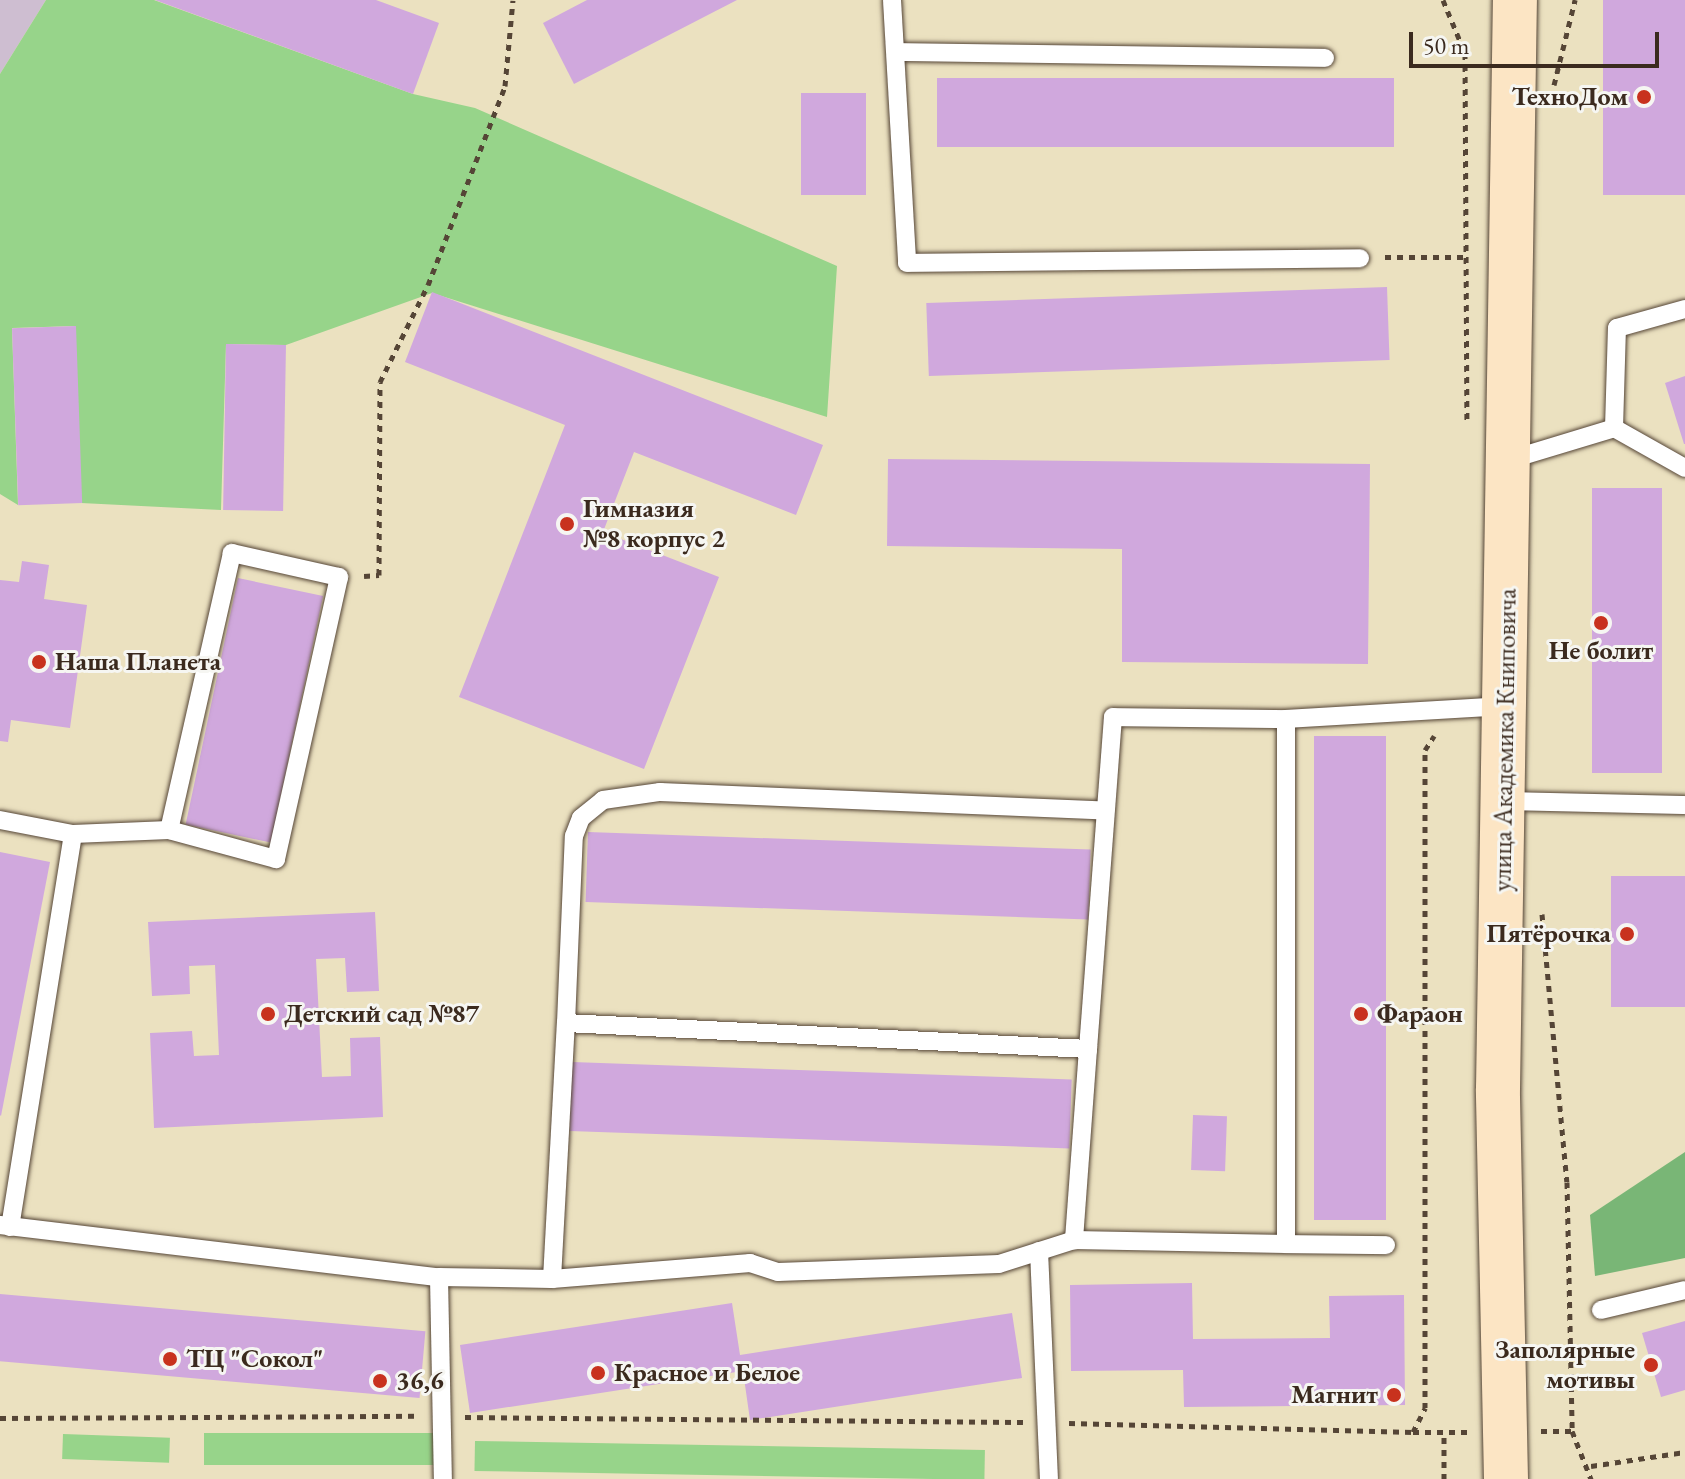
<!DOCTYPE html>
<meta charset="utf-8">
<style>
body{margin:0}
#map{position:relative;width:1685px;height:1479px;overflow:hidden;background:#ebe1c0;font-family:"EB Garamond",serif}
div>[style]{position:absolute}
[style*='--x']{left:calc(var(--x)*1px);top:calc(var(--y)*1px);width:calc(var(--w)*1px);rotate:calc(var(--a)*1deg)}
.industrial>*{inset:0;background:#cebed1}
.green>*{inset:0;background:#97d48a;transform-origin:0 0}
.forest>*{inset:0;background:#79b676}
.building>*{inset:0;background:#d0a8dd;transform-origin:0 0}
.path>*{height:5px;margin-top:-2.5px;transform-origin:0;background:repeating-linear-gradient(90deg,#554536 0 6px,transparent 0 12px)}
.roads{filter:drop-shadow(0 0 2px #554536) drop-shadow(0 0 2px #554536)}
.service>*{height:18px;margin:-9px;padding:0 9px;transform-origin:9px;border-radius:9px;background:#fff}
.secondary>*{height:44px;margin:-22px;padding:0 22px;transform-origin:22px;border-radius:22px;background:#fce5c4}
.dots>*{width:22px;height:22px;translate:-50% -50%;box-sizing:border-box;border:4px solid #f6f6f2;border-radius:50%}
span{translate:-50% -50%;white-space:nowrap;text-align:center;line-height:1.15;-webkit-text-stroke:6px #f6f6f2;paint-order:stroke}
.poi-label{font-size:26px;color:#3b2a1e;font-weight:700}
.right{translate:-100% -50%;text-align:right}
.left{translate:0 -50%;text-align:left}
.street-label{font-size:26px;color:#3b2a1e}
.scale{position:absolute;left:1409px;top:32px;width:250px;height:36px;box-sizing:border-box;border:4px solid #3b2a1e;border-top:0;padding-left:10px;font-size:24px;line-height:28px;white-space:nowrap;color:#3b2a1e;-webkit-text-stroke:6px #f6f6f2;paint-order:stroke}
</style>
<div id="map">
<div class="industrial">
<div style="clip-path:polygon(0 0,46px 0,0 74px)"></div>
</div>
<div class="green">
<div style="clip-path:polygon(46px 0,154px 0,413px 94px,475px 108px,837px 266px,827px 417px,432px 293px,286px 345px,226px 344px,221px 510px,81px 503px,75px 326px,12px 328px,18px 505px,0 494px,0 74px)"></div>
<div style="left:436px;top:1433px;width:32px;height:232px;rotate:90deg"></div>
<div style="left:63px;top:1434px;width:107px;height:25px;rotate:2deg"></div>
<div style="left:475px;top:1441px;width:510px;height:30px;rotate:1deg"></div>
</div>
<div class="forest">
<div style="clip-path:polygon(1685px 1152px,1685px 1258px,1595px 1276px,1590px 1215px)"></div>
</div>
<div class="building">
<div style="clip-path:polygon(155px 0,376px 0,439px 23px,413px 94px)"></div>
<div style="clip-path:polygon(587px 0,737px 0,574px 84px,543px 23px)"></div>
<div style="left:1603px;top:0;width:82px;height:195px"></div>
<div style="left:937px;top:78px;width:457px;height:69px"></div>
<div style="left:866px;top:93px;width:102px;height:65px;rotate:90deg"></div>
<div style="left:1387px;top:287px;width:73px;height:461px;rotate:88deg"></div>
<div style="clip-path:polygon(432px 292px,823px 445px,796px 515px,634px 452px,603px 532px,719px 577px,644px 769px,459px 697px,565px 425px,405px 362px)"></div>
<div style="left:76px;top:326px;width:177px;height:64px;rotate:88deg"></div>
<div style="left:226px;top:344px;width:60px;height:166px;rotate:1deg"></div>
<div style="clip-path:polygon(1685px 376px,1685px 444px,1684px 444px,1665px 383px)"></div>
<div style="clip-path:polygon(888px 459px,1370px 464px,1368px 664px,1122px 662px,1122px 549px,887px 546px)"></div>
<div style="left:1592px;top:488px;width:70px;height:285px"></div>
<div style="clip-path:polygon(22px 561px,49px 565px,44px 599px,87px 605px,70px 728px,11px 720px,8px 742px,0 741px,0 580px,19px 582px)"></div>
<div style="left:238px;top:578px;width:87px;height:252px;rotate:12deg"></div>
<div style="left:1314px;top:736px;width:72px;height:484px"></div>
<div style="left:588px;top:832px;width:503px;height:70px;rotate:2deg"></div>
<div style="clip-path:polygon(0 852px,50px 862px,1px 1116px,0 1115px)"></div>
<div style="left:1611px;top:876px;width:74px;height:131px"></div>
<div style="clip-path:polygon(375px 912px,379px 991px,347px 992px,345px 958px,316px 959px,322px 1077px,351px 1076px,350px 1038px,380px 1037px,383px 1117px,154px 1128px,150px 1033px,192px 1031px,194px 1056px,219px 1055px,215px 965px,189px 966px,190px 994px,152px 996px,148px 922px)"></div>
<div style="left:572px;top:1062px;width:500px;height:69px;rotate:2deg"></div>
<div style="left:1193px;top:1115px;width:34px;height:55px;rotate:2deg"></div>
<div style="clip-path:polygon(1192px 1283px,1193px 1339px,1330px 1338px,1329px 1296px,1404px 1295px,1405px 1405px,1184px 1407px,1183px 1370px,1071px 1371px,1070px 1285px)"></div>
<div style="left:0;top:1294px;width:427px;height:67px;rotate:5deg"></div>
<div style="clip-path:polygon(732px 1303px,740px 1355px,1012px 1313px,1022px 1378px,750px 1420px,743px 1371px,470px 1413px,460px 1345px)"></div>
<div style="clip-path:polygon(1685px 1321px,1685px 1390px,1661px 1397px,1642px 1333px)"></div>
</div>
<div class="path">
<div style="--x:1443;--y:0;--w:57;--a:67.5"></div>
<div style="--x:1465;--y:53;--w:368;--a:89.7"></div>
<div style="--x:1554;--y:85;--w:88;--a:-76.1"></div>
<div style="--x:1385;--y:257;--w:81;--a:0"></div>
<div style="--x:364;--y:576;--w:15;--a:-4"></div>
<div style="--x:379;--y:575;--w:193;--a:-89.7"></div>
<div style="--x:380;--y:382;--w:108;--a:-63.7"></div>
<div style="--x:428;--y:285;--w:213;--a:-68.8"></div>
<div style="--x:505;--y:86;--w:86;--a:-84.7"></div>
<div style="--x:1542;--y:914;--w:269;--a:84.7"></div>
<div style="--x:1567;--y:1182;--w:249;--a:88.8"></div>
<div style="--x:1572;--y:1431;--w:52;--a:68.4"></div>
<div style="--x:465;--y:1417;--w:558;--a:0.51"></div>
<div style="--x:0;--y:1418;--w:419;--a:-0.3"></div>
<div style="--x:1069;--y:1423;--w:344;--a:1.5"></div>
<div style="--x:1413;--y:1432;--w:27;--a:-63"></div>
<div style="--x:1425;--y:1408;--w:658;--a:-90"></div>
<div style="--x:1425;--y:750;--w:17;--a:-57"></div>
<div style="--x:1541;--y:1431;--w:31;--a:0"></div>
<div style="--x:1413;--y:1432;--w:54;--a:0"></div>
<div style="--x:1591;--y:1466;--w:95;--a:-8.5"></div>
<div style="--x:1444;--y:1479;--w:47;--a:-90"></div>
</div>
<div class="roads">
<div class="service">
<div style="--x:892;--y:0;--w:263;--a:86.7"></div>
<div style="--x:907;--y:263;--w:453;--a:-0.6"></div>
<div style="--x:898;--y:52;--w:427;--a:0.8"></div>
<div style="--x:1614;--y:428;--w:100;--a:-88.3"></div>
<div style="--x:1617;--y:328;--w:71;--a:-15.6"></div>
<div style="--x:1509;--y:460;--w:110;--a:-16.9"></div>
<div style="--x:1614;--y:428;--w:81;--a:29.4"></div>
<div style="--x:1504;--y:801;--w:181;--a:1.3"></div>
<div style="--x:0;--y:820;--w:74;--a:10.9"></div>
<div style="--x:73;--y:834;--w:398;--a:99.1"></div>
<div style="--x:73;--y:834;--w:96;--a:-2.4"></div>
<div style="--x:169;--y:830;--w:111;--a:15.2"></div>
<div style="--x:276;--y:859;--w:289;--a:-77.4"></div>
<div style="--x:339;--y:577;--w:110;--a:-167.4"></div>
<div style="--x:232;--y:553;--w:284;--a:102.8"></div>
<div style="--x:566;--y:1023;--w:187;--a:-87.6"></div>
<div style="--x:574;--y:836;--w:19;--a:-69"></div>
<div style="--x:581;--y:818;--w:28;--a:-39"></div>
<div style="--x:603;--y:800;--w:58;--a:-8"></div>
<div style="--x:660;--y:792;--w:445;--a:2.4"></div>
<div style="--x:1088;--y:1049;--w:333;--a:-85.7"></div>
<div style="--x:1113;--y:717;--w:173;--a:0.7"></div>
<div style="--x:0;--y:1225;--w:442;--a:6.8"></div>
<div style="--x:439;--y:1277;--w:113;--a:1"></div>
<div style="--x:552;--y:1279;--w:256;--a:-86.9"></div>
<div style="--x:566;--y:1023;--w:523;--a:2.85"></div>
<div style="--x:1088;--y:1049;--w:192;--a:94.2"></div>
<div style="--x:1286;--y:1244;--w:100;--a:0.6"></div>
<div style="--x:1039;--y:1251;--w:228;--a:87.5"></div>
<div style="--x:439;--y:1277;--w:202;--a:88.9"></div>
<div style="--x:552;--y:1279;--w:199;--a:-4.6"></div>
<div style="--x:750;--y:1263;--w:29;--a:18"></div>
<div style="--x:778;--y:1272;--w:221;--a:-2.1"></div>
<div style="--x:999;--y:1264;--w:79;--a:-17.7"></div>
<div style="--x:1074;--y:1240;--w:212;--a:1.1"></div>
<div style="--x:1286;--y:1244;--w:525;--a:-90"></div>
<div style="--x:1286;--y:719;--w:219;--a:-3.4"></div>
<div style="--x:1601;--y:1310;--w:86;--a:-13.4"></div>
</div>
<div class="secondary">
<div style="--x:1506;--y:1479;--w:390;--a:-91.2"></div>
<div style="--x:1498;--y:1089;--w:1089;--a:-89.11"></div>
</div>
</div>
<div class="dots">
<div style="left:1644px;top:97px;background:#c8321e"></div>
<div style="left:567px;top:524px;background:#c8321e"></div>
<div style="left:1601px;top:623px;background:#c8321e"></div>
<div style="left:39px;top:662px;background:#c8321e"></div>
<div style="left:1627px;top:934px;background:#c8321e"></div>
<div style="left:268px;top:1014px;background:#c8321e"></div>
<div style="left:1361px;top:1014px;background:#c8321e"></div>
<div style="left:170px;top:1359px;background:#c8321e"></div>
<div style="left:1651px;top:1365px;background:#c8321e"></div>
<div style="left:598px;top:1373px;background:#c8321e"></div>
<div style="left:380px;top:1381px;background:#c8321e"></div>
<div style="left:1394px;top:1395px;background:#c8321e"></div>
</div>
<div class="poi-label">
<span class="right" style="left:1628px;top:97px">ТехноДом</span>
<span class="left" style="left:583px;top:524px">Гимназия<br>№8 корпус 2</span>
<span style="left:1601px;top:651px">Не болит</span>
<span class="left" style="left:55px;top:662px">Наша Планета</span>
<span class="right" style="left:1611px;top:934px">Пятёрочка</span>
<span class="left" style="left:284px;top:1014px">Детский сад №87</span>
<span class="left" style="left:1377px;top:1014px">Фараон</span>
<span class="right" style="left:1635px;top:1365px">Заполярные<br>мотивы</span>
<span class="left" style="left:186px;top:1359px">ТЦ "Сокол"</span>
<span class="left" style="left:614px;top:1373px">Красное и Белое</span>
<span class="left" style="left:396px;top:1381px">36,6</span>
<span class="right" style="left:1378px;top:1395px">Магнит</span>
</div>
<div class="street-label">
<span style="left:1505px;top:740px;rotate:-89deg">улица Академика Книповича</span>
</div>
<div class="scale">50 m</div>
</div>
